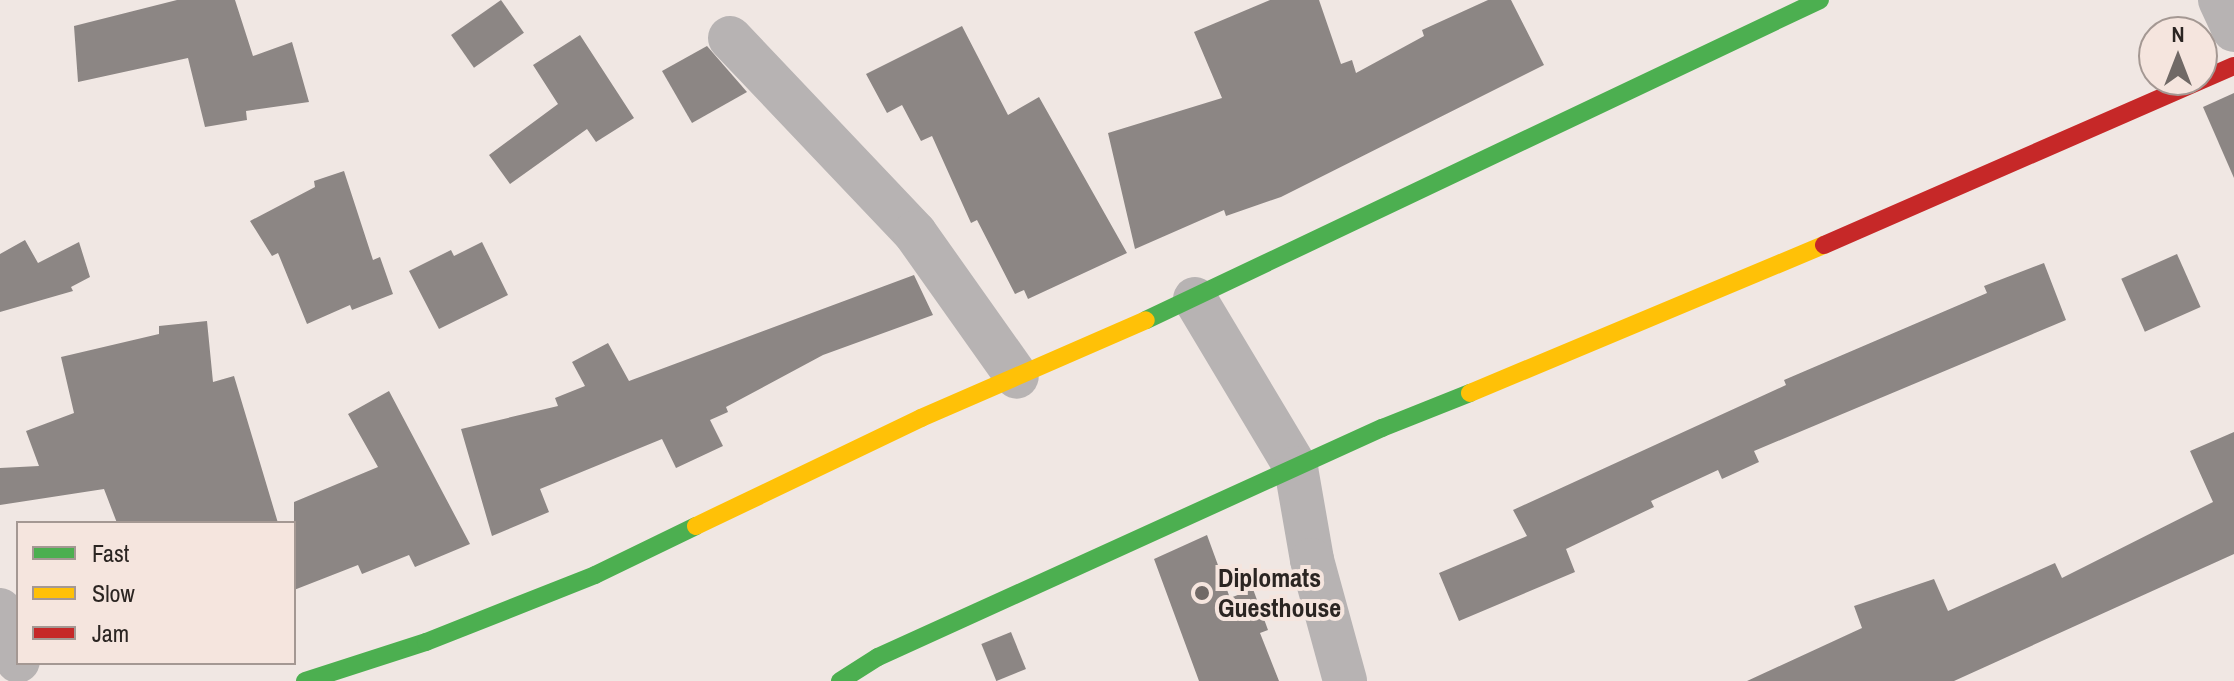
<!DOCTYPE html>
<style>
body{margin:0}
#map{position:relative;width:2234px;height:681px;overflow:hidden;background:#f0e7e3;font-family:"Archivo Narrow",sans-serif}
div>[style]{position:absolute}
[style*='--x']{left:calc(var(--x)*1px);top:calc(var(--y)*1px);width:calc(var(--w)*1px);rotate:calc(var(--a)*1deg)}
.building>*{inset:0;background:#8c8684;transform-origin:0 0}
.street>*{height:44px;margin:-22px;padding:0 22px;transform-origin:22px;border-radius:22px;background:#b7b3b3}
.fast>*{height:18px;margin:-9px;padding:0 9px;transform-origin:9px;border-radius:9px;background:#4caf50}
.slow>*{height:18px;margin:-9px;padding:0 9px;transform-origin:9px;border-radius:9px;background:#ffc107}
.jam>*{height:18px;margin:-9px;padding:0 9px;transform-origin:9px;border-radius:9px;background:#c62828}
.dots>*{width:22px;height:22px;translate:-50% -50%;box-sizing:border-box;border:4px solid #f5e5de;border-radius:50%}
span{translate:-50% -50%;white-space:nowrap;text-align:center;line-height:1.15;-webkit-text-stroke:8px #f5e5de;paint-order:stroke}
.poi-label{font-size:26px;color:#2b2522;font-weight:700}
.left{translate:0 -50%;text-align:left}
.legend{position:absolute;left:16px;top:521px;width:280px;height:144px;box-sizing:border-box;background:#f5e5de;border:2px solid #a49893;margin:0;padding:10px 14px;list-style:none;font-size:24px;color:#2b2522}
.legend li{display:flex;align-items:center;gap:16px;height:40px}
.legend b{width:40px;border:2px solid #a49893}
.north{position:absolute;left:2138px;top:16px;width:80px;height:80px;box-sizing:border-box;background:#f5e5de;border:2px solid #a49893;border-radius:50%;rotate:0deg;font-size:22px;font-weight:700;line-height:32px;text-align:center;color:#2b2522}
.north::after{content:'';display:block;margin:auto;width:28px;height:36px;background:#706966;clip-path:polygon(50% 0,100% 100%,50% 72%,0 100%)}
</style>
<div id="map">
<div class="building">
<div style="clip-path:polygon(177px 0,235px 0,253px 56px,292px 42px,309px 102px,246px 111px,247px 120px,205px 127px,188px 58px,78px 82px,74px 26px)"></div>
<div style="left:501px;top:0;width:40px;height:61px;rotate:55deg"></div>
<div style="clip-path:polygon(1270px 0,1319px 0,1341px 64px,1352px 60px,1356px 73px,1424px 36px,1422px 30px,1488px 0,1511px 0,1544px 65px,1281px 197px,1226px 216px,1224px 210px,1135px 249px,1108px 133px,1222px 98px,1194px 32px)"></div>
<div style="clip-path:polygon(962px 26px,1008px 115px,1039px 97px,1127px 253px,1028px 299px,1024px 290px,1015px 294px,977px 220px,971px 223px,932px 136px,921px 141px,902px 105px,887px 113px,866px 74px)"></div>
<div style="clip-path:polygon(580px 35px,634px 118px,596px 142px,587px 129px,510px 184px,489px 155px,558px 104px,533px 65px)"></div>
<div style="clip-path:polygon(707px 46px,747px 92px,692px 123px,662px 71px)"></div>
<div style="clip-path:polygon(2234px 93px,2234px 178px,2203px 107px)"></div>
<div style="clip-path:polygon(344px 171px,373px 260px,380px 257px,393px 294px,352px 310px,350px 305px,307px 324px,278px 253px,272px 256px,250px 221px,315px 187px,314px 181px)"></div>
<div style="clip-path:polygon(25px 240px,38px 263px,79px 242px,90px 277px,71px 287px,73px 291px,0 312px,0 254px)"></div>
<div style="clip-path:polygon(482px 242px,508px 295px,439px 329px,409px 271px,451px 250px,454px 256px)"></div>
<div style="left:2177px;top:254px;width:58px;height:61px;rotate:66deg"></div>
<div style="clip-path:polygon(2044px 263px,2066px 320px,1754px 451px,1759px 462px,1722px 479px,1718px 470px,1651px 501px,1654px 507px,1566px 549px,1575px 572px,1459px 621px,1439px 573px,1527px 536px,1513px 510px,1786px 385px,1784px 380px,1987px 293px,1984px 286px)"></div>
<div style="clip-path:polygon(914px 275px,933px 315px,823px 355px,726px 407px,728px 412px,710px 420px,723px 446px,676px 468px,662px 439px,540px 489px,549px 512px,492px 536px,461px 429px,558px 406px,555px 398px,585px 386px,572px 362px,608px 343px,629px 381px)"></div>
<div style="clip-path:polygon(207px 321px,213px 382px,234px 376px,278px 523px,117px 523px,104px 489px,0 505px,0 468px,39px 466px,26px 431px,74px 413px,61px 357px,159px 334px,159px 326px)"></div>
<div style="clip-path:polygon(389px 391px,470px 544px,415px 567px,409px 555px,362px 574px,358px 565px,294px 590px,294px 502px,378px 467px,348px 414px)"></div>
<div style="clip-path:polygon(2234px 432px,2234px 554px,1954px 681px,1747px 681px,1862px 628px,1854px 606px,1934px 579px,1948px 611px,2055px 563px,2062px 578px,2213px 502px,2190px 451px)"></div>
<div style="clip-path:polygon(1207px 535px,1230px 598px,1253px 589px,1268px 630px,1260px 633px,1279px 681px,1199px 681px,1154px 559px)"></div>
<div style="left:1011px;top:632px;width:40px;height:32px;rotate:68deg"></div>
</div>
<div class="street">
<div style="--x:2220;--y:0;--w:33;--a:65"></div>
<div style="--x:730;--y:38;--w:269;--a:46.5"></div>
<div style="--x:915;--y:233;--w:176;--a:54.7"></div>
<div style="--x:1195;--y:299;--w:197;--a:59.1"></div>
<div style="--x:1296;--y:468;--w:93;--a:80.1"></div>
<div style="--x:1312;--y:560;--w:125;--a:74.7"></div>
<div style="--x:0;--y:610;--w:54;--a:70.6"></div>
</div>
<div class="fast">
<div style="--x:1146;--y:320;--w:746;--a:-25.4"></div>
<div style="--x:305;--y:681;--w:127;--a:-17.9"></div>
<div style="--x:426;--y:642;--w:182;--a:-21.6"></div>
<div style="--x:595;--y:575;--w:112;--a:-25.9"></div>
<div style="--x:840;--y:681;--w:45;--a:-32.3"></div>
<div style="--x:878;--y:657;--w:554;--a:-24.44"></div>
<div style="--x:1382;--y:428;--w:95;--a:-21.7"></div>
</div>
<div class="slow">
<div style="--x:1470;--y:393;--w:384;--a:-22.7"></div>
<div style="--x:696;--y:526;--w:250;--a:-25.6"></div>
<div style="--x:921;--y:418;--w:245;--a:-23.5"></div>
</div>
<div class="jam">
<div style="--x:1824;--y:245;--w:447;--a:-23.6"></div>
</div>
<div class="dots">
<div style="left:1202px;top:593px;background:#706966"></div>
</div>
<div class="poi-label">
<span class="left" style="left:1218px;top:593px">Diplomats<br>Guesthouse</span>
</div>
<ul class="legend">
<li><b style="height:10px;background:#4caf50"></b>Fast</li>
<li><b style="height:10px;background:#ffc107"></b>Slow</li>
<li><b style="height:10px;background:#c62828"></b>Jam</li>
</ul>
<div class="north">N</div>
</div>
